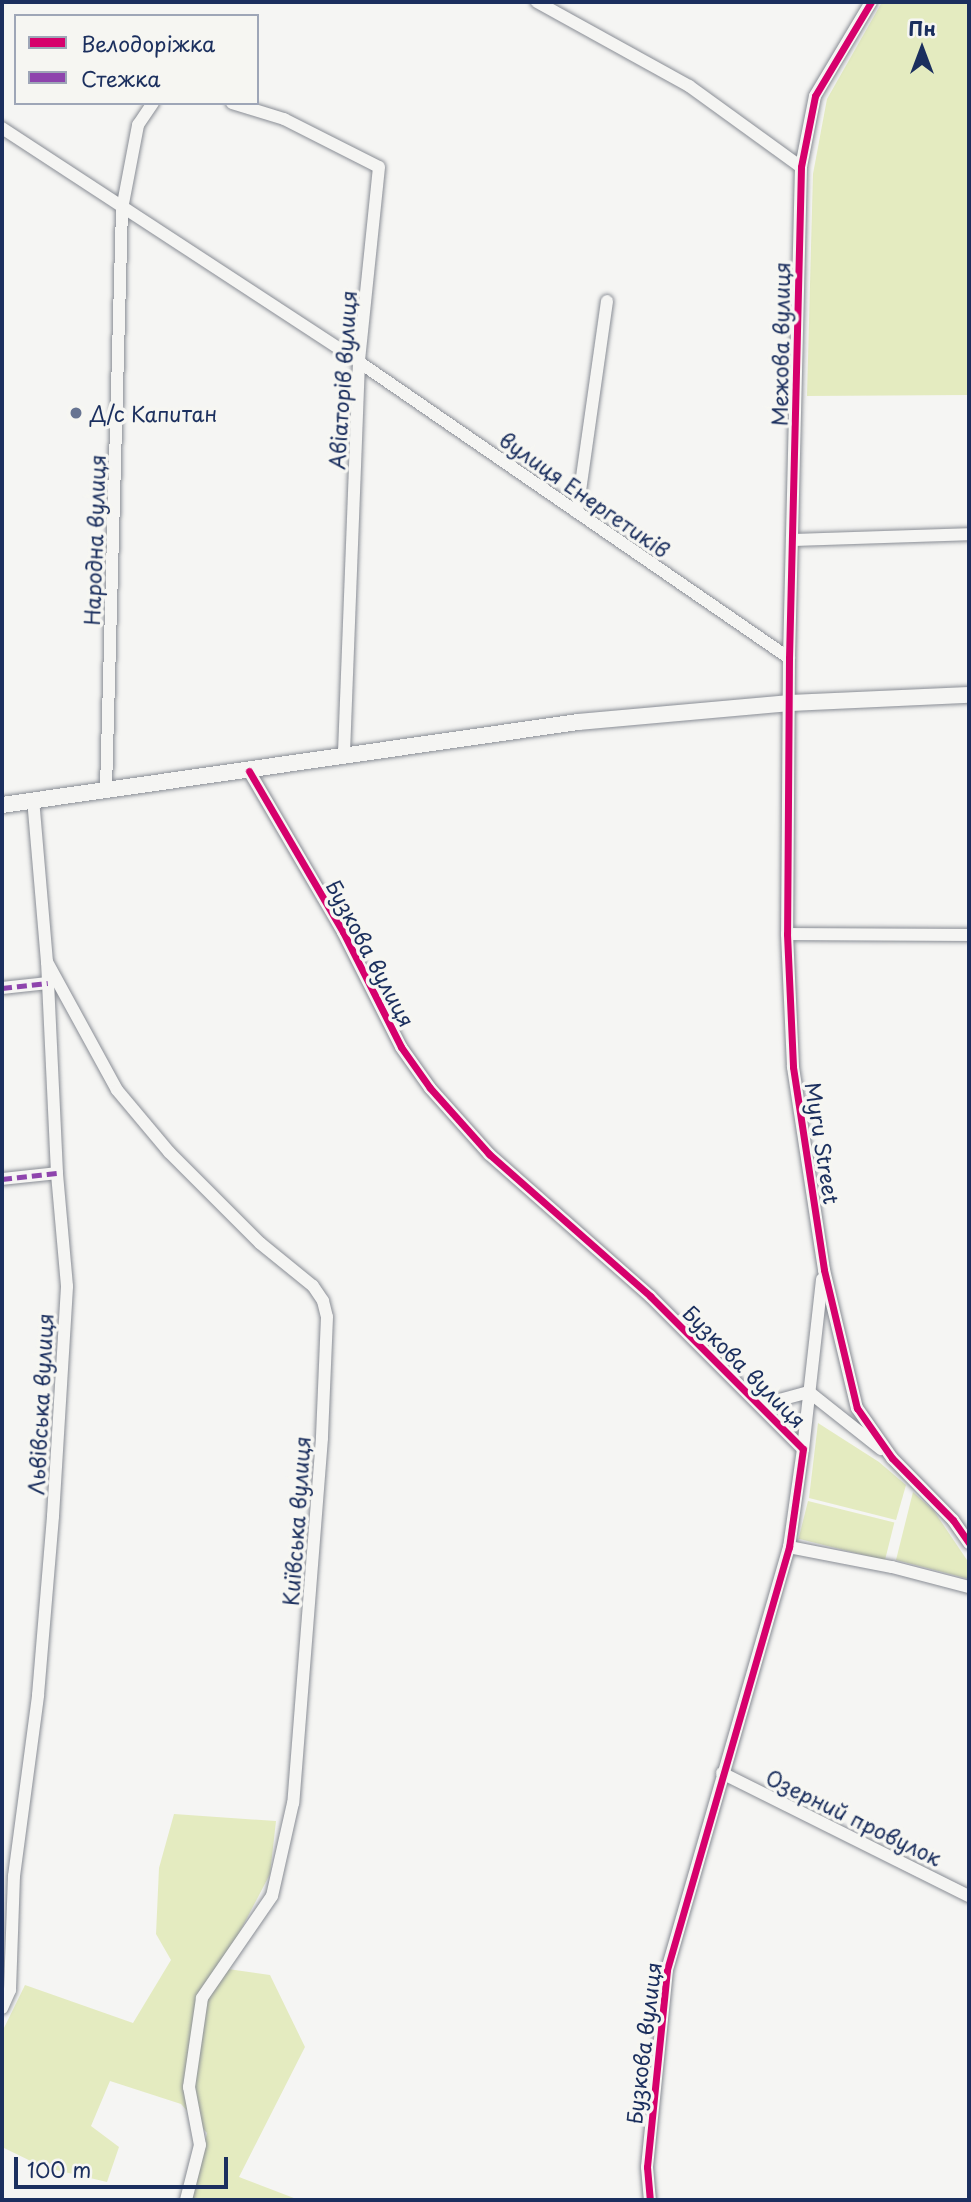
<!DOCTYPE html>
<meta charset="utf-8">
<style>
body{margin:0}
#map{position:relative;width:971px;height:2202px;overflow:hidden;background:#f5f5f3;font-family:"Playpen Sans",sans-serif}
div>[style]{position:absolute}
[style*='--x']{left:calc(var(--x)*1px);top:calc(var(--y)*1px);width:calc(var(--w)*1px);rotate:calc(var(--a)*1deg)}
.green>*{inset:0;background:#e4ebc0;transform-origin:0 0}
.roads{filter:drop-shadow(0 0 2px #898d95) drop-shadow(0 0 2px #898d95)}
.minor>*{height:12px;margin:-6px;padding:0 6px;transform-origin:6px;border-radius:6px;background:#f5f5f3}
.tertiary>*{height:16px;margin:-8px;padding:0 8px;transform-origin:8px;border-radius:8px;background:#f5f5f3}
.quiet>*{height:5px;margin-top:-2.5px;transform-origin:0;background:repeating-linear-gradient(90deg,#8e44ad 0 10px,transparent 0 15px)}
.cycleway>*{height:7px;margin:-3.5px;padding:0 3.5px;transform-origin:3.5px;border-radius:3.5px;background:#d6006c}
.dots>*{width:19px;height:19px;translate:-50% -50%;box-sizing:border-box;border:4px solid #f6f6f2;border-radius:50%}
span{translate:-50% -50%;white-space:nowrap;text-align:center;line-height:1.15;-webkit-text-stroke:7px #f6f6f2;paint-order:stroke}
.street-label{font-size:21px;color:#1b2f5e}
.poi-label{font-size:21px;color:#1b2f5e}
.left{translate:0 -50%;text-align:left}
.frame{position:absolute;inset:0;border:4px solid #1b2f5e;pointer-events:none}
.legend{position:absolute;left:14px;top:14px;width:245px;height:91px;box-sizing:border-box;background:#f6f6f2;border:2px solid #9ea6b7;margin:0;padding:9px 12px;list-style:none;font-size:21px;color:#1b2f5e}
.legend li{display:flex;align-items:center;gap:14px;height:35px}
.legend b{width:35px;border:2px solid #9ea6b7}
.north{position:absolute;left:887px;top:14px;width:70px;height:70px;-webkit-text-stroke:5px #f6f6f2;paint-order:stroke;rotate:0deg;font-size:19px;font-weight:700;line-height:28px;text-align:center;color:#1b2f5e}
.north::after{content:'';display:block;margin:auto;width:24px;height:32px;background:#1b2f5e;clip-path:polygon(50% 0,100% 100%,50% 72%,0 100%)}
.scale{position:absolute;left:14px;top:2157px;width:214px;height:32px;box-sizing:border-box;border:4px solid #1b2f5e;border-top:0;padding-left:9px;font-size:21px;line-height:24px;white-space:nowrap;color:#1b2f5e;-webkit-text-stroke:5px #f6f6f2;paint-order:stroke}
</style>
<div id="map">
<div class="green">
<div style="clip-path:polygon(882px 2px,969px 2px,969px 395px,807px 396px,813px 174px,827px 99px)"></div>
<div style="clip-path:polygon(818px 1423px,879px 1462px,906px 1485px,896px 1520px,809px 1498px)"></div>
<div style="clip-path:polygon(913px 1492px,934px 1511px,969px 1563px,969px 1579px,896px 1560px)"></div>
<div style="left:808px;top:1501px;width:89px;height:39px;rotate:14deg"></div>
<div style="clip-path:polygon(174px 1814px,276px 1821px,270px 1874px,221px 1968px,270px 1975px,305px 2047px,239px 2177px,299px 2200px,190px 2200px,207px 2133px,181px 2104px,110px 2081px,91px 2126px,119px 2147px,107px 2182px,43px 2167px,2px 2147px,2px 2032px,25px 1985px,133px 2023px,171px 1960px,156px 1934px,159px 1868px)"></div>
</div>
<div class="roads">
<div class="minor">
<div style="--x:537;--y:2;--w:174;--a:28.9"></div>
<div style="--x:689;--y:86;--w:138;--a:35.9"></div>
<div style="--x:871;--y:2;--w:109;--a:120.8"></div>
<div style="--x:815;--y:96;--w:72;--a:101.2"></div>
<div style="--x:801;--y:167;--w:491;--a:91.4"></div>
<div style="--x:789;--y:658;--w:276;--a:90.4"></div>
<div style="--x:787;--y:934;--w:133;--a:87.4"></div>
<div style="--x:793;--y:1067;--w:205;--a:81.3"></div>
<div style="--x:824;--y:1270;--w:142;--a:76.6"></div>
<div style="--x:857;--y:1408;--w:61;--a:55"></div>
<div style="--x:892;--y:1458;--w:87;--a:45.5"></div>
<div style="--x:953;--y:1520;--w:28;--a:55"></div>
<div style="--x:232;--y:103;--w:54;--a:17.1"></div>
<div style="--x:284;--y:119;--w:106;--a:26.8"></div>
<div style="--x:379;--y:167;--w:196;--a:95.9"></div>
<div style="--x:359;--y:362;--w:393;--a:92.2"></div>
<div style="--x:2;--y:128;--w:427;--a:33.2"></div>
<div style="--x:359;--y:362;--w:522;--a:34.54"></div>
<div style="--x:577;--y:512;--w:213;--a:-81.9"></div>
<div style="--x:792;--y:540;--w:177;--a:-1.9"></div>
<div style="--x:249;--y:771;--w:186;--a:59.7"></div>
<div style="--x:343;--y:932;--w:129;--a:63.2"></div>
<div style="--x:401;--y:1047;--w:50;--a:54.7"></div>
<div style="--x:430;--y:1088;--w:89;--a:48.2"></div>
<div style="--x:489;--y:1154;--w:215;--a:41.4"></div>
<div style="--x:650;--y:1296;--w:216;--a:45"></div>
<div style="--x:803;--y:1449;--w:99;--a:98.1"></div>
<div style="--x:789;--y:1547;--w:440;--a:106.1"></div>
<div style="--x:667;--y:1970;--w:198;--a:95.8"></div>
<div style="--x:647;--y:2167;--w:33;--a:85"></div>
<div style="--x:106;--y:789;--w:580;--a:-88.42"></div>
<div style="--x:122;--y:209;--w:86;--a:-79.2"></div>
<div style="--x:138;--y:125;--w:27;--a:-56"></div>
<div style="--x:787;--y:934;--w:182;--a:0.3"></div>
<div style="--x:47;--y:962;--w:146;--a:61.3"></div>
<div style="--x:117;--y:1090;--w:81;--a:50"></div>
<div style="--x:169;--y:1152;--w:129;--a:45"></div>
<div style="--x:260;--y:1243;--w:68;--a:39.1"></div>
<div style="--x:313;--y:1286;--w:18;--a:56"></div>
<div style="--x:323;--y:1301;--w:16;--a:76"></div>
<div style="--x:327;--y:1317;--w:121;--a:92.4"></div>
<div style="--x:322;--y:1438;--w:366;--a:94.5"></div>
<div style="--x:293;--y:1803;--w:95;--a:102.7"></div>
<div style="--x:272;--y:1896;--w:124;--a:124.5"></div>
<div style="--x:202;--y:1998;--w:90;--a:98.3"></div>
<div style="--x:189;--y:2087;--w:59;--a:79.3"></div>
<div style="--x:200;--y:2145;--w:57;--a:104.3"></div>
<div style="--x:2;--y:988;--w:46;--a:-6.2"></div>
<div style="--x:2;--y:1179;--w:55;--a:-6.2"></div>
<div style="--x:761;--y:1405;--w:50;--a:-15.2"></div>
<div style="--x:809;--y:1392;--w:92;--a:38.4"></div>
<div style="--x:803;--y:1449;--w:171;--a:-83.6"></div>
<div style="--x:789;--y:1547;--w:105;--a:11"></div>
<div style="--x:892;--y:1567;--w:80;--a:14.6"></div>
<div style="--x:722;--y:1773;--w:276;--a:26.5"></div>
<div style="--x:2;--y:2008;--w:20;--a:-66"></div>
<div style="--x:10;--y:1990;--w:114;--a:-88"></div>
<div style="--x:14;--y:1876;--w:183;--a:-82.4"></div>
<div style="--x:38;--y:1695;--w:180;--a:-85.2"></div>
<div style="--x:53;--y:1516;--w:230;--a:-86.5"></div>
<div style="--x:67;--y:1286;--w:113;--a:-95.1"></div>
<div style="--x:57;--y:1173;--w:211;--a:-92.7"></div>
<div style="--x:47;--y:962;--w:163;--a:-94.9"></div>
</div>
<div class="tertiary">
<div style="--x:2;--y:805;--w:582;--a:-8.2"></div>
<div style="--x:578;--y:722;--w:213;--a:-5.1"></div>
<div style="--x:790;--y:703;--w:179;--a:-2.6"></div>
</div>
</div>
<div class="quiet">
<div style="--x:2;--y:988;--w:46;--a:-6.2"></div>
<div style="--x:2;--y:1179;--w:55;--a:-6.2"></div>
</div>
<div class="cycleway">
<div style="--x:871;--y:2;--w:109;--a:120.8"></div>
<div style="--x:815;--y:96;--w:72;--a:101.2"></div>
<div style="--x:801;--y:167;--w:491;--a:91.4"></div>
<div style="--x:789;--y:658;--w:276;--a:90.4"></div>
<div style="--x:787;--y:934;--w:133;--a:87.4"></div>
<div style="--x:793;--y:1067;--w:205;--a:81.3"></div>
<div style="--x:824;--y:1270;--w:142;--a:76.6"></div>
<div style="--x:857;--y:1408;--w:61;--a:55"></div>
<div style="--x:892;--y:1458;--w:87;--a:45.5"></div>
<div style="--x:953;--y:1520;--w:28;--a:55"></div>
<div style="--x:249;--y:771;--w:186;--a:59.7"></div>
<div style="--x:343;--y:932;--w:129;--a:63.2"></div>
<div style="--x:401;--y:1047;--w:50;--a:54.7"></div>
<div style="--x:430;--y:1088;--w:89;--a:48.2"></div>
<div style="--x:489;--y:1154;--w:215;--a:41.4"></div>
<div style="--x:650;--y:1296;--w:216;--a:45"></div>
<div style="--x:803;--y:1449;--w:99;--a:98.1"></div>
<div style="--x:789;--y:1547;--w:440;--a:106.1"></div>
<div style="--x:667;--y:1970;--w:198;--a:95.8"></div>
<div style="--x:647;--y:2167;--w:33;--a:85"></div>
</div>
<div class="dots">
<div style="left:76px;top:413px;background:#677492"></div>
</div>
<div class="street-label">
<span style="left:780px;top:344px;rotate:-89deg">Межова вулиця</span>
<span style="left:342px;top:380px;rotate:-86deg">Авіаторів вулиця</span>
<span style="left:585px;top:494px;rotate:35deg">вулиця Енергетиків</span>
<span style="left:94px;top:540px;rotate:-88deg">Народна вулиця</span>
<span style="left:371px;top:953px;rotate:62deg">Бузкова вулиця</span>
<span style="left:823px;top:1143px;rotate:81deg">Myru Street</span>
<span style="left:745px;top:1366px;rotate:45deg">Бузкова вулиця</span>
<span style="left:40px;top:1404px;rotate:-87deg">Львівська вулиця</span>
<span style="left:296px;top:1521px;rotate:-86deg">Київська вулиця</span>
<span style="left:854px;top:1817px;rotate:26deg">Озерний провулок</span>
<span style="left:643px;top:2043px;rotate:-83deg">Бузкова вулиця</span>
</div>
<div class="poi-label">
<span class="left" style="left:90px;top:413px">Д/с Капитан</span>
</div>
<div class="frame"></div>
<ul class="legend">
<li><b style="height:9px;background:#d6006c"></b>Велодоріжка</li>
<li><b style="height:9px;background:#8e44ad"></b>Стежка</li>
</ul>
<div class="north">Пн</div>
<div class="scale">100 m</div>
</div>
